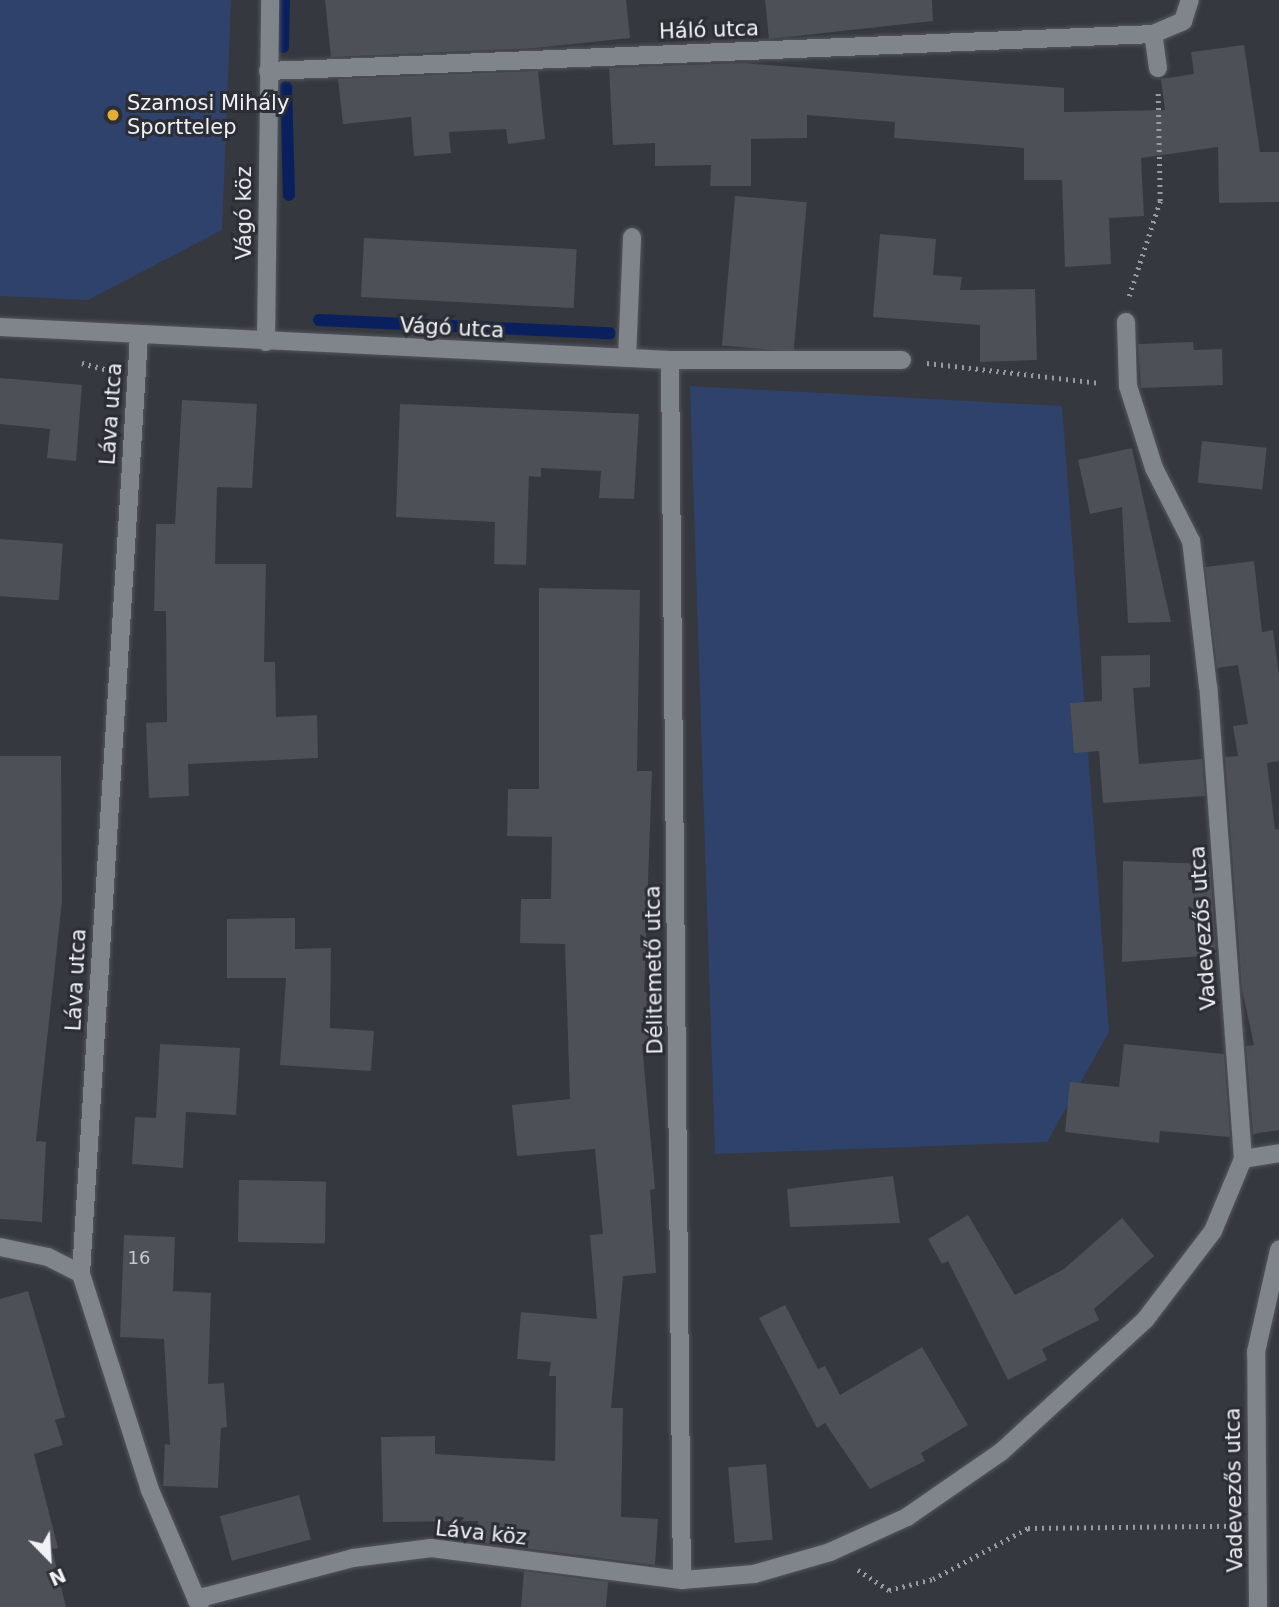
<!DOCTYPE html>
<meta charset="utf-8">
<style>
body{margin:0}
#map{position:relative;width:1279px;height:1607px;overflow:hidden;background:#35383e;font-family:"DejaVu Sans",sans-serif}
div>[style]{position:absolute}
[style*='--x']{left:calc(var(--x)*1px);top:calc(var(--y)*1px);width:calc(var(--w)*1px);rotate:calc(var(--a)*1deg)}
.green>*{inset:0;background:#2f426c}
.stream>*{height:12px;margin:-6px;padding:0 6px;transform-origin:6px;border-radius:6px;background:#0a205e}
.building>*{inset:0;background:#4d5057;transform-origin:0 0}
.path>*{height:4.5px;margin-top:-2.25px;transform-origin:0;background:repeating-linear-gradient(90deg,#989ba0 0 2px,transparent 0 7px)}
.roads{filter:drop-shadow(0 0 2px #53565b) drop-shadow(0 0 2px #53565b)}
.street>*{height:18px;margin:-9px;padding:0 9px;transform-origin:9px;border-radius:9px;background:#80848b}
.dots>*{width:19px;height:19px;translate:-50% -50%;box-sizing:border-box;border:4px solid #2b2e34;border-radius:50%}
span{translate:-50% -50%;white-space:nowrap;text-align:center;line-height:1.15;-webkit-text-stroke:6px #2b2e34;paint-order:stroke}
.number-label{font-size:18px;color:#c6c9ce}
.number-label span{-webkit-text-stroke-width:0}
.street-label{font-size:21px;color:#eff1f5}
.poi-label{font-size:21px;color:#eff1f5}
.left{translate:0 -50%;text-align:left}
.north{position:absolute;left:14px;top:1523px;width:70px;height:70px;-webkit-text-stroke:5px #2b2e34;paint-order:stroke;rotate:156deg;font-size:19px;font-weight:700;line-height:28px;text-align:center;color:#eff1f5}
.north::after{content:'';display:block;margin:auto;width:24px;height:32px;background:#eff1f5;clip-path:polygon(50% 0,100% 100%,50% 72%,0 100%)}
</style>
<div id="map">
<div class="green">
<div style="clip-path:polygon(0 0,231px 0,222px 230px,88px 300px,0 296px)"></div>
<div style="clip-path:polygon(690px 386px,1062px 406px,1109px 1032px,1047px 1142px,715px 1154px)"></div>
</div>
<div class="stream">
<div style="--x:283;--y:47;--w:47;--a:-88.8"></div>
<div style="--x:286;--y:87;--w:108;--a:88.4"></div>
<div style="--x:319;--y:320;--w:291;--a:2.6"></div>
</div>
<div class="building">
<div style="clip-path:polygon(325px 0,626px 0,630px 38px,535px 48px,331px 57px)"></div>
<div style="clip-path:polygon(765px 0,932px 0,933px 21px,769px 39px)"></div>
<div style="clip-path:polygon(1244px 45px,1260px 152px,1279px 152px,1279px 202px,1219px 203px,1218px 147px,1141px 158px,1144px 216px,1109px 218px,1111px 264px,1065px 267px,1062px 180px,1024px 180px,1024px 148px,894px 138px,895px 122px,807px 115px,807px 138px,751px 139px,751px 186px,710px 186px,711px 165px,655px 166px,655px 143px,613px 145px,609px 68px,743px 63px,1064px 88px,1064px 112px,1165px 110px,1161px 79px,1194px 74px,1191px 52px)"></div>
<div style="clip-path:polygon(538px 71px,545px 139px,508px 144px,506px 129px,449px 132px,451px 153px,414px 156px,411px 117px,343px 124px,338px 79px)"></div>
<div style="left:735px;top:196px;width:72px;height:150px;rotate:5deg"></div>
<div style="clip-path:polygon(880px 234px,936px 239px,933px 275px,962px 277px,960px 290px,1035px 289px,1037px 360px,980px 362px,980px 325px,873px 317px)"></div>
<div style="left:364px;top:238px;width:213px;height:59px;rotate:3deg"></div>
<div style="clip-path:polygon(1193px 342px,1194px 350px,1222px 349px,1223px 385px,1141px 388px,1138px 344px)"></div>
<div style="clip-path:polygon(0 378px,82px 385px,76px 461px,47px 458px,50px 429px,0 424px)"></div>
<div style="clip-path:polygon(182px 400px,257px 404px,252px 488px,217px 487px,215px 564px,266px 564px,264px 662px,275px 662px,276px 717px,317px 715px,318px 758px,188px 764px,189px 796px,149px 798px,146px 723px,167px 722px,166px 611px,154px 611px,156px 524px,175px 524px)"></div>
<div style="clip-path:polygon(400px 404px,639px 414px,634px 499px,599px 498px,601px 471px,541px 468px,541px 477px,529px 476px,526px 565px,494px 564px,495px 522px,396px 517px)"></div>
<div style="left:1202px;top:441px;width:65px;height:42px;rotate:6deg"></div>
<div style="clip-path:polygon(1132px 448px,1144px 502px,1171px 622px,1128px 623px,1122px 507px,1090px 514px,1078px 460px)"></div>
<div style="left:0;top:539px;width:63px;height:57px;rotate:4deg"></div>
<div style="clip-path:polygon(1254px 561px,1262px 632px,1273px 630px,1279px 676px,1279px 761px,1267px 763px,1275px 829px,1279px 829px,1279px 1130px,1253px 1134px,1246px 1046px,1254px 1045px,1242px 989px,1225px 757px,1238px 756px,1233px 726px,1248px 724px,1238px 665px,1217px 668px,1205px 567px)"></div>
<div style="clip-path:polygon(539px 588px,640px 590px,637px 771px,652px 771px,644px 992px,650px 992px,651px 1044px,642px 1044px,655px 1189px,650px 1190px,656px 1273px,623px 1276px,611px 1408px,623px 1408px,621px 1517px,658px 1519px,655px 1565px,477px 1542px,478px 1521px,383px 1522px,381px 1437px,435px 1436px,435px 1454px,555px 1461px,556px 1376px,549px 1376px,551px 1362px,517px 1359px,521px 1312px,597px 1319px,590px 1235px,603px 1234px,595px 1149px,517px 1156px,512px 1105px,570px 1099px,565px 944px,520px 943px,521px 899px,551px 899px,552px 837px,507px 836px,508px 789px,539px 789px)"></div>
<div style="clip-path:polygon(1150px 655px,1150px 687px,1133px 688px,1139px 764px,1202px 759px,1205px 796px,1103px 803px,1099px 751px,1074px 753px,1070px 703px,1102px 701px,1101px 656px)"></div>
<div style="clip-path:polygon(0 756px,61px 756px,62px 901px,36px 1141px,46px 1142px,42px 1222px,0 1219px)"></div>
<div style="clip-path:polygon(1123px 861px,1210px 864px,1216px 955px,1122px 962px)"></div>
<div style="clip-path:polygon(295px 918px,295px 949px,331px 948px,330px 1028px,374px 1031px,371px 1071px,280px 1065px,286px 978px,227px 978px,227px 919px)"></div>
<div style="clip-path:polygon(160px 1044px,240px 1048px,236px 1115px,186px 1112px,183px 1168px,132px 1164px,135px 1117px,156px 1118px)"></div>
<div style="clip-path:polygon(1124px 1044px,1224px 1054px,1230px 1137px,1160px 1131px,1159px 1143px,1065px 1132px,1070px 1082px,1119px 1087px)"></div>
<div style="clip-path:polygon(893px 1176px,900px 1223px,790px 1227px,787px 1189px)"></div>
<div style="left:239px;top:1180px;width:87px;height:62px;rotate:1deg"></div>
<div style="clip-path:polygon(968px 1215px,1015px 1295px,1064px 1269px,1122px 1218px,1154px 1256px,1094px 1309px,1099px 1320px,1042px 1349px,1047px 1360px,1008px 1380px,948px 1261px,942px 1264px,928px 1239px)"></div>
<div style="clip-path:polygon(124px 1235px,175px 1237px,173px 1291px,211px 1293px,208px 1384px,224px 1383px,227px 1427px,221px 1428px,218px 1488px,163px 1486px,165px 1444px,170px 1445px,164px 1339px,120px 1337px)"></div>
<div style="clip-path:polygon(28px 1291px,65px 1417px,55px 1420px,63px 1445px,34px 1454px,58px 1548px,52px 1549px,66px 1607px,0 1607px,0 1299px)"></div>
<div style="clip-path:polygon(785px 1305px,818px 1369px,825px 1366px,840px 1395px,922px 1347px,968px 1425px,921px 1453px,925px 1461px,870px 1489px,825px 1423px,817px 1428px,759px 1318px)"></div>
<div style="left:766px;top:1464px;width:76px;height:38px;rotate:85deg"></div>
<div style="left:299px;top:1495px;width:46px;height:82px;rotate:75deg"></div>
<div style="clip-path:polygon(524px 1571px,608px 1582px,606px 1607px,521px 1607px)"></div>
</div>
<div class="path">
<div style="--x:1129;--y:296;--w:100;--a:-71.9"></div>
<div style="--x:1160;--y:201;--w:108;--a:-91.1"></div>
<div style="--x:82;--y:363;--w:28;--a:15"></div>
<div style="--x:927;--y:363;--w:173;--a:6.6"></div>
<div style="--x:858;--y:1570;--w:37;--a:33"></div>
<div style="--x:889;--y:1590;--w:45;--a:-14"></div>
<div style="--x:933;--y:1579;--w:108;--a:-28.2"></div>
<div style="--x:1028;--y:1528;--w:203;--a:-0.6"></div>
</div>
<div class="roads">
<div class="street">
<div style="--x:1158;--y:68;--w:34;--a:-98"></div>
<div style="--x:1153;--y:34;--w:33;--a:-23"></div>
<div style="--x:1183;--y:21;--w:22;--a:-72"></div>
<div style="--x:268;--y:71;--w:886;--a:-2.39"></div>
<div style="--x:0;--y:327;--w:671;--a:2.82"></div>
<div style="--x:670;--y:360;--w:232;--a:0"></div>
<div style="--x:139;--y:336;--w:940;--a:93.54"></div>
<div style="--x:81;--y:1274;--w:227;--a:72.3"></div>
<div style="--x:150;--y:1490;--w:127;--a:66.9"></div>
<div style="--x:266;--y:342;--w:342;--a:-89.3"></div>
<div style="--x:627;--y:358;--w:121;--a:-87.6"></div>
<div style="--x:670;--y:360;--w:1220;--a:89.44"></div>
<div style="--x:1243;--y:1159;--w:36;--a:-9"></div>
<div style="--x:0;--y:1247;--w:49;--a:11.8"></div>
<div style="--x:48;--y:1257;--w:37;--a:27"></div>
<div style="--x:196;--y:1599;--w:162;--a:-14.6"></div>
<div style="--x:353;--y:1558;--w:79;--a:-7.3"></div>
<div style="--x:431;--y:1548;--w:253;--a:7.3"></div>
<div style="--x:682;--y:1580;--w:72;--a:-4.8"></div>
<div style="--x:754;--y:1574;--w:79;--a:-16.1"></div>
<div style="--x:830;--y:1552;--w:85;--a:-24.4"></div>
<div style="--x:907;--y:1517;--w:114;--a:-34.7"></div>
<div style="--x:1001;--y:1452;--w:195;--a:-42.5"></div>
<div style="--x:1145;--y:1320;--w:112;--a:-52.6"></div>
<div style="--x:1213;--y:1231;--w:78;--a:-67.4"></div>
<div style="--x:1243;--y:1159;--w:473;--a:-94.2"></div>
<div style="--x:1208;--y:687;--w:147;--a:-96.6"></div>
<div style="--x:1191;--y:541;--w:82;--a:-116.9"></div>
<div style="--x:1154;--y:468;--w:86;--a:-107.6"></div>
<div style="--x:1128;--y:386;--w:64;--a:-91.8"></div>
<div style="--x:1258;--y:1607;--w:255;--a:-90.4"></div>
<div style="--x:1256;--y:1352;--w:105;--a:-77.3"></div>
</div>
</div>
<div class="dots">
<div style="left:113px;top:115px;background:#e5ad35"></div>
</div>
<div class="number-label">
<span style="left:139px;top:1258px">16</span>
</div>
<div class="street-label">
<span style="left:709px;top:30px;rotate:-2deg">Háló utca</span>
<span style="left:244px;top:213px;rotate:-90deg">Vágó köz</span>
<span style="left:452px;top:328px;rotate:3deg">Vágó utca</span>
<span style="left:111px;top:414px;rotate:-86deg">Láva utca</span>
<span style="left:1203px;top:928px;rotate:-94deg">Vadevezős utca</span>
<span style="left:654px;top:970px;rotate:-91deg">Délitemető utca</span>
<span style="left:76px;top:980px;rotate:-87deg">Láva utca</span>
<span style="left:1234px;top:1490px;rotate:-91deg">Vadevezős utca</span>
<span style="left:481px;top:1533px;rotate:6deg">Láva köz</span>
</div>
<div class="poi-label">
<span class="left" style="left:127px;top:115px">Szamosi Mihály<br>Sporttelep</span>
</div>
<div class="north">N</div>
</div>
